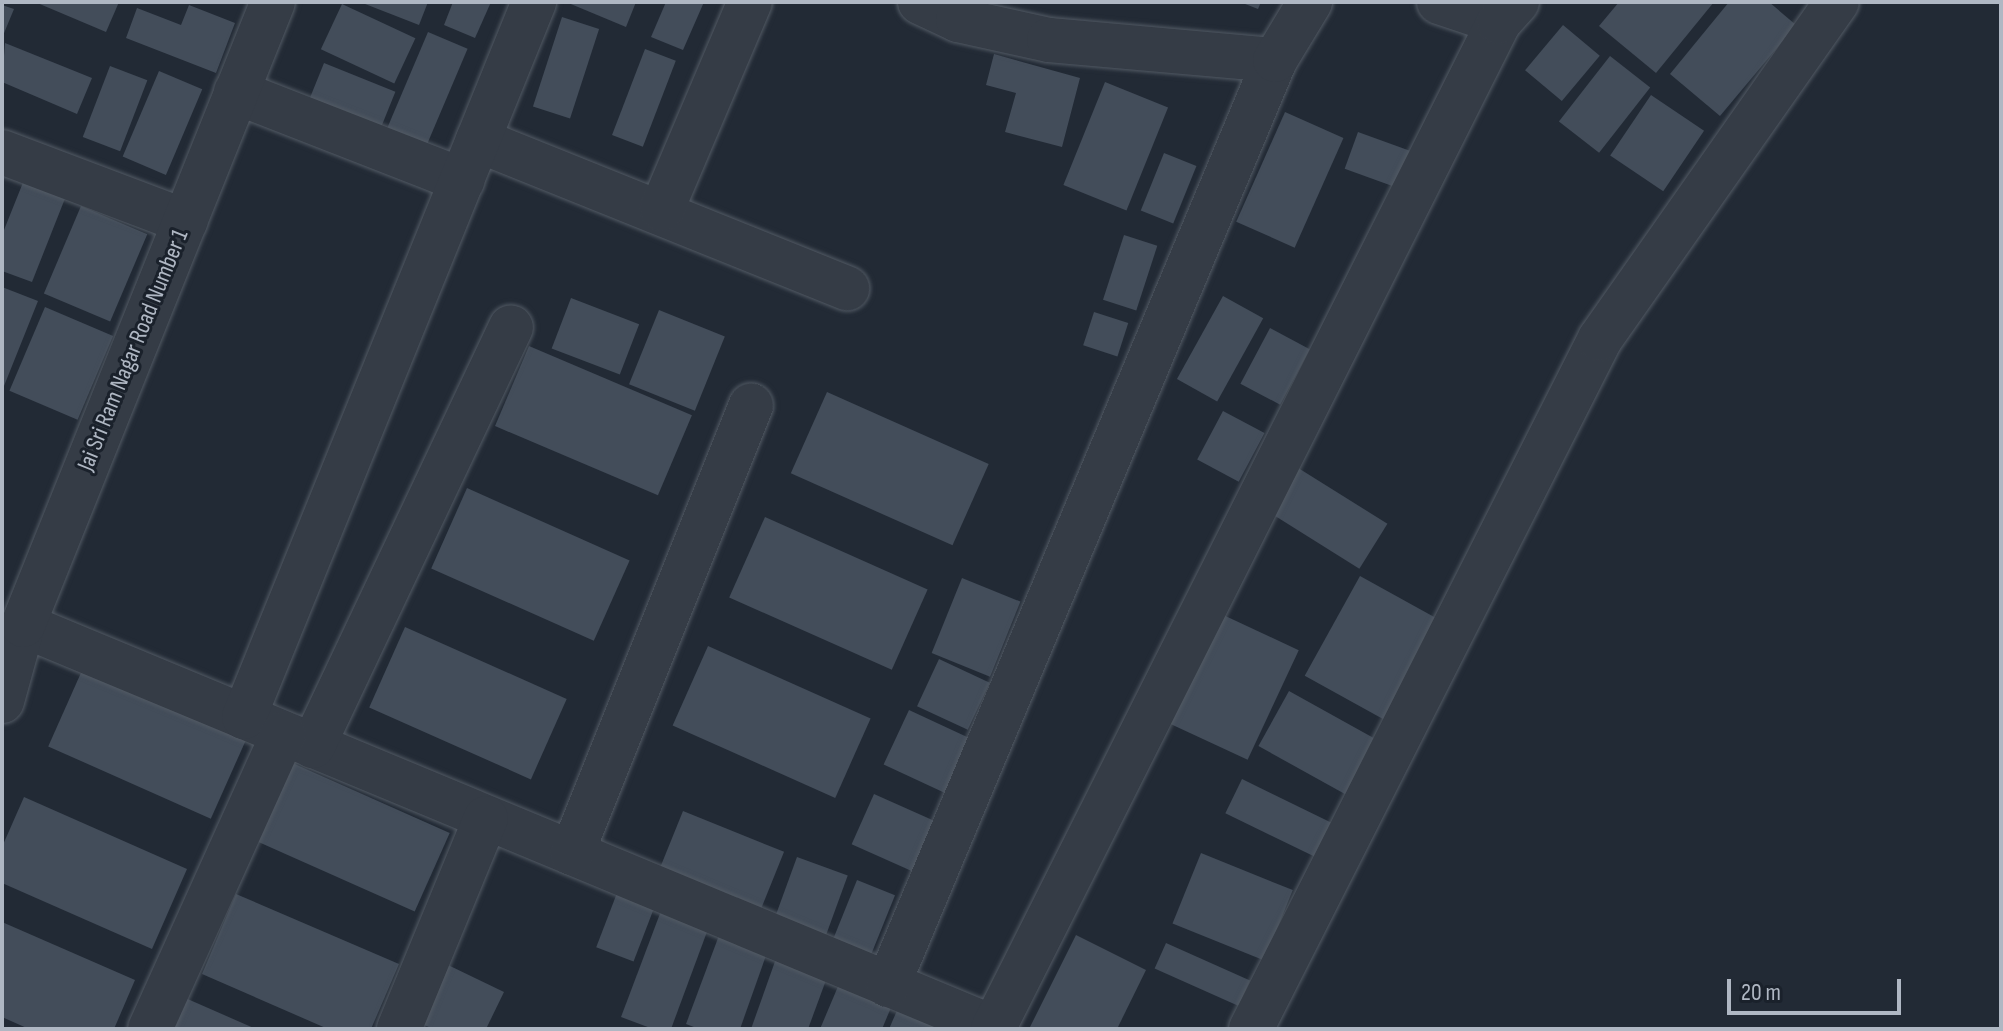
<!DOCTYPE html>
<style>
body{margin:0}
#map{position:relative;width:2003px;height:1031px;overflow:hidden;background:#222a35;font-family:"Sofia Sans Condensed",sans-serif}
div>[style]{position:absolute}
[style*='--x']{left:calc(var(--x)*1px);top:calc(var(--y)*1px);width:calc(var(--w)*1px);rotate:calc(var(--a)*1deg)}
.building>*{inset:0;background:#434d5a;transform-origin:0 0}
.roads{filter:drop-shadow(0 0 2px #525a64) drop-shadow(0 0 2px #525a64)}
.minor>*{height:44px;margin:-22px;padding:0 22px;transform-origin:22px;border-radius:22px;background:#353c46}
span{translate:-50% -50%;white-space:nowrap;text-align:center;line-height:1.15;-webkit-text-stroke:6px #1a212b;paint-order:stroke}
.street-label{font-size:24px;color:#afb7c3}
.frame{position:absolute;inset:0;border:4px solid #afb7c3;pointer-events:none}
.scale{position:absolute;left:1727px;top:979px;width:174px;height:36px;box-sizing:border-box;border:4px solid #afb7c3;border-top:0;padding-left:10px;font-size:24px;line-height:28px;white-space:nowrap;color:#afb7c3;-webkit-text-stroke:6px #1a212b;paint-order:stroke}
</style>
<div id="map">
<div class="building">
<div style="clip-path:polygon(35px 2px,119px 2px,106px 32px)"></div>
<div style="clip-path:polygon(360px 2px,428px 2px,419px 25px)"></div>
<div style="clip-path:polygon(453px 2px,491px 2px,475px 38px,444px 25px)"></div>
<div style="clip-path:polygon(566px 2px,636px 2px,626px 27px)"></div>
<div style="clip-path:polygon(666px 2px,704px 2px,683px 50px,651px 37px)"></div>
<div style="clip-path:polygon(1240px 2px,1261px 2px,1258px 9px)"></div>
<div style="clip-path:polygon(1619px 2px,1714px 2px,1656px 73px,1599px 26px)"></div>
<div style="clip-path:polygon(1729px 2px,1769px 2px,1796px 25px,1720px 116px,1670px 74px)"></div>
<div style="left:342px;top:4px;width:81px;height:50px;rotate:25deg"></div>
<div style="clip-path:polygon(2px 5px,14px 9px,2px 38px)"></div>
<div style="clip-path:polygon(189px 5px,235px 23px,216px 73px,126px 38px,137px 8px,181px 25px)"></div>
<div style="left:562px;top:17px;width:39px;height:94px;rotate:18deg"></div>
<div style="left:1563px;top:25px;width:48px;height:59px;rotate:40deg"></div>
<div style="left:428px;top:32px;width:43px;height:107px;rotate:23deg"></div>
<div style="clip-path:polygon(5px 43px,92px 78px,77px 114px,2px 82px)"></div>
<div style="left:645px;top:49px;width:33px;height:92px;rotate:21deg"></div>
<div style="clip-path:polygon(994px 54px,1080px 78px,1062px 147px,1005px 132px,1016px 93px,986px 85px)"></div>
<div style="left:1610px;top:56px;width:51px;height:83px;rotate:38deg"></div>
<div style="left:324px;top:63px;width:77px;height:53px;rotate:22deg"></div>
<div style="left:110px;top:66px;width:40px;height:76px;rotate:21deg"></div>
<div style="left:159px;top:71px;width:47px;height:93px;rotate:23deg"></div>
<div style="left:1105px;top:82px;width:68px;height:111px;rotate:22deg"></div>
<div style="left:1651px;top:95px;width:64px;height:73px;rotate:34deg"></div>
<div style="left:1285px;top:112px;width:64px;height:120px;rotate:24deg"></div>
<div style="left:1358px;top:132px;width:61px;height:39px;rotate:20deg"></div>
<div style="left:1164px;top:153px;width:35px;height:62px;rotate:22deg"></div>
<div style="clip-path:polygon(24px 180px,66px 196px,32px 282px,2px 271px,2px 235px)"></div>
<div style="left:81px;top:206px;width:72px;height:95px;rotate:23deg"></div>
<div style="left:1124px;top:235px;width:35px;height:68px;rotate:18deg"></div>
<div style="clip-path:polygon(2px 287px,38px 301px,2px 391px)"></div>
<div style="left:1223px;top:296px;width:46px;height:95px;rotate:29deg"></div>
<div style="left:571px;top:298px;width:73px;height:54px;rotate:21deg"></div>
<div style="left:45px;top:307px;width:74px;height:91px;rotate:23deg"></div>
<div style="left:659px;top:310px;width:71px;height:80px;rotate:22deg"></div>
<div style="left:1094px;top:312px;width:36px;height:35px;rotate:18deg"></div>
<div style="left:1270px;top:328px;width:45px;height:63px;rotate:28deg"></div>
<div style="left:529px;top:346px;width:177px;height:87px;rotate:23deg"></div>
<div style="left:827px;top:392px;width:177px;height:89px;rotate:24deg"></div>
<div style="left:1223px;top:411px;width:47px;height:55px;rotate:28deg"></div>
<div style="left:1295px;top:466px;width:109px;height:53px;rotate:32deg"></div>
<div style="left:467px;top:488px;width:178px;height:88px;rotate:24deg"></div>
<div style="left:765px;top:517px;width:178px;height:88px;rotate:24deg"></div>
<div style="left:1360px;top:576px;width:91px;height:114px;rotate:29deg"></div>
<div style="left:962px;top:578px;width:63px;height:81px;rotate:22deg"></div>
<div style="left:1219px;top:613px;width:88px;height:121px;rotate:25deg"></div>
<div style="left:405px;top:627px;width:177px;height:88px;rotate:24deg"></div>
<div style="left:708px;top:646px;width:178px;height:87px;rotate:24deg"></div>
<div style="left:939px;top:659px;width:56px;height:52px;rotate:25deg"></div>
<div style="left:84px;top:666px;width:178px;height:88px;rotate:24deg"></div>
<div style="left:1289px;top:691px;width:105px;height:63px;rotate:29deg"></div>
<div style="left:909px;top:710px;width:73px;height:60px;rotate:25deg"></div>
<div style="left:288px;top:761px;width:177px;height:86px;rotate:24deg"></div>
<div style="left:1242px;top:779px;width:99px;height:38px;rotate:26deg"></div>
<div style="left:874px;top:794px;width:70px;height:55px;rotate:24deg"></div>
<div style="clip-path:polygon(24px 797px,187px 869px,152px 949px,2px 883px,2px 847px)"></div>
<div style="left:683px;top:811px;width:109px;height:69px;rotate:22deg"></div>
<div style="left:1201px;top:853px;width:99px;height:76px;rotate:22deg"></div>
<div style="left:797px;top:857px;width:54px;height:69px;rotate:20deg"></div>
<div style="left:857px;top:880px;width:41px;height:70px;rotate:22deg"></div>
<div style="left:617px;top:893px;width:40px;height:58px;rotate:21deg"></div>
<div style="clip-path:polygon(236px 894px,399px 964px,371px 1029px,328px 1029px,202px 974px)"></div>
<div style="clip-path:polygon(664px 903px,711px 921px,671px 1029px,653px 1029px,621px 1017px)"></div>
<div style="clip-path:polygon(2px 922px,135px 980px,114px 1029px,29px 1029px,2px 1017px)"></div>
<div style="clip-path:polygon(721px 930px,769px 947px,740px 1029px,699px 1029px,686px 1024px)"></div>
<div style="clip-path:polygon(1076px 935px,1146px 970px,1117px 1029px,1029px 1029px)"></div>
<div style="left:1166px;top:943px;width:92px;height:28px;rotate:24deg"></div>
<div style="clip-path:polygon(778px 953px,829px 972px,808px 1029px,751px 1029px)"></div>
<div style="clip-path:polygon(448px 965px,504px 992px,486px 1029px,433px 1029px,420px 1023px)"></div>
<div style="clip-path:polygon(842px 977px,895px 998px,882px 1029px,820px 1029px)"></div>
<div style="clip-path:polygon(183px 997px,256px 1029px,169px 1029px)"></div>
<div style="clip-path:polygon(902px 999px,958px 1029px,889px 1029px)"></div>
</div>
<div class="roads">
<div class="minor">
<div style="--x:920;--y:2;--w:42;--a:25.3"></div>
<div style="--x:958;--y:20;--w:93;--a:12.4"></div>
<div style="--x:1049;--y:40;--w:227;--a:5.1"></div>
<div style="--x:1439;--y:2;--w:63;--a:18.4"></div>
<div style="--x:236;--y:92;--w:243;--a:21.3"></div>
<div style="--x:478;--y:140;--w:398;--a:21.9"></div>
<div style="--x:2;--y:152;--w:196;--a:20.7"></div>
<div style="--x:662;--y:209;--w:225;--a:-67"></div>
<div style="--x:23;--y:625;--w:1051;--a:22.54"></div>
<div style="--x:2;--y:701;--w:79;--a:-74.6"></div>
<div style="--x:23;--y:625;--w:671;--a:-68.14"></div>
<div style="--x:244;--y:717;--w:772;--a:-67.92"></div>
<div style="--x:313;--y:746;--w:463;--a:-64.7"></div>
<div style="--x:572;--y:853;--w:482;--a:-68.2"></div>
<div style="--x:888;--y:985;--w:1003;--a:-67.3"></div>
<div style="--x:1275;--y:60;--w:68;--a:-58.9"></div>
<div style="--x:150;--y:1029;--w:324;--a:-65.7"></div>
<div style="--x:399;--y:1029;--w:228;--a:-67.6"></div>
<div style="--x:993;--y:1029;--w:1127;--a:-63.32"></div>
<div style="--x:1499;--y:22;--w:27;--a:-48"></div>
<div style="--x:1251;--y:1029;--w:773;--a:-63.17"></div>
<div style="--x:1600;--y:339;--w:412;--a:-54.9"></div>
</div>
</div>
<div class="street-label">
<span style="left:133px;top:350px;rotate:-68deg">Jai Sri Ram Nagar Road Number 1</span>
</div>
<div class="frame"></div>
<div class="scale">20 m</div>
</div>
